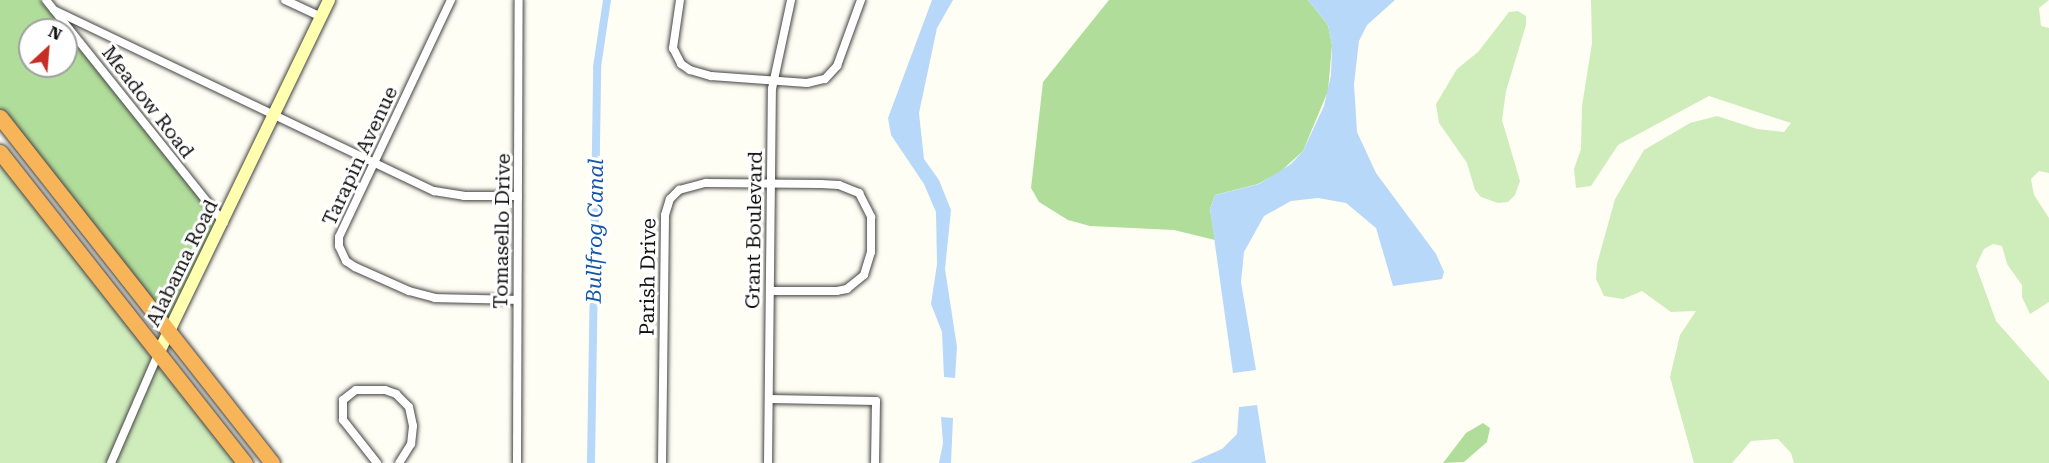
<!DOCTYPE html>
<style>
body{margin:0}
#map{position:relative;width:2049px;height:463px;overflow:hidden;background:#fffef4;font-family:"Roboto Serif",serif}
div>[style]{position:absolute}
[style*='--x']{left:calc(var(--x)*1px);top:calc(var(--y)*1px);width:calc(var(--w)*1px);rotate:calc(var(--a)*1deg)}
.green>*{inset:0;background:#cfecbb}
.forest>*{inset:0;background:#b1dd9a}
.water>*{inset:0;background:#b7d8f8}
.canal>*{height:8px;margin:-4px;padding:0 4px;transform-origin:4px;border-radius:4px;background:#b7d8f8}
.roads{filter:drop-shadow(0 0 2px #444) drop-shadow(0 0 2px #444)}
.street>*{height:8px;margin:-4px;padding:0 4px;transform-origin:4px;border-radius:4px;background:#fff}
.secondary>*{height:12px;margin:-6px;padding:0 6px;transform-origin:6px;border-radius:6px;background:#ffffaf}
.highway>*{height:15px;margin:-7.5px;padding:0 7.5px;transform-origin:7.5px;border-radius:7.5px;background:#f8b459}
span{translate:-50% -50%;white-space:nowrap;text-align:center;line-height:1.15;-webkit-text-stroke:6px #fff;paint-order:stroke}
.street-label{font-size:20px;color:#111}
.water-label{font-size:21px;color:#1457a8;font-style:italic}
.north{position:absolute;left:18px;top:18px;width:60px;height:60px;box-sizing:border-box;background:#fff;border:2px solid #a0a0a0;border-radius:50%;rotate:26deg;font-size:16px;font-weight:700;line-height:24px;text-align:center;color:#111}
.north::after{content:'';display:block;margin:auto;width:21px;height:27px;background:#c62d23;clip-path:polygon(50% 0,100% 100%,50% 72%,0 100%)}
</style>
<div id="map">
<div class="green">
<div style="clip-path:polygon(1591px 0,2049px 0,2039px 8px,2041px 26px,2049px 28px,2049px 173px,2039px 171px,2031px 179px,2034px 195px,2049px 218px,2049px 302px,2030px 314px,2022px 297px,2022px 285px,2007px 264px,2002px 246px,1993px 244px,1984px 249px,1976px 266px,1996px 321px,2049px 381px,2049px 463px,1794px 463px,1791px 453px,1778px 439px,1751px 441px,1732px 463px,1694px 463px,1670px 377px,1680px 335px,1696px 311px,1671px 312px,1642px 291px,1623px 299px,1604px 296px,1596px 279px,1597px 264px,1615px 199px,1644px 150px,1690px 123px,1717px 116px,1757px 129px,1784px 132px,1791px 123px,1709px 96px,1618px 145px,1591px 186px,1576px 188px,1574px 169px,1581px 149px,1582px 106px,1592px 43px)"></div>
<div style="clip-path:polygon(1518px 11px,1526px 16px,1526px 25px,1506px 91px,1502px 120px,1520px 181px,1515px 195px,1508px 202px,1498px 203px,1481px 197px,1475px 190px,1467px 163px,1439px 123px,1436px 104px,1457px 69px,1478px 52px,1509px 12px)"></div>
<div style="clip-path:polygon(0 159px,240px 463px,0 463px)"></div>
</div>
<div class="forest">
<div style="clip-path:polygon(0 0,40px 0,66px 30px,30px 30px,30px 66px,66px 66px,66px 30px,223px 216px,169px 325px,0 110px)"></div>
<div style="clip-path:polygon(1109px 0,1308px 0,1328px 25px,1332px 45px,1328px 91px,1303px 151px,1280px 172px,1258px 184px,1215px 195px,1210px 209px,1215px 240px,1174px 230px,1090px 226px,1068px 220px,1039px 202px,1031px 188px,1043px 82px)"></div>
<div style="clip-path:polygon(1483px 423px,1490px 428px,1487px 442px,1464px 462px,1443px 463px,1466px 433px)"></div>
</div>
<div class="water">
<div style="clip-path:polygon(932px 0,953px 0,937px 28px,919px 113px,924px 159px,939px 180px,951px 210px,945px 269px,957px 347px,955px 378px,944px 377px,942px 332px,931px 304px,937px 264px,936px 212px,924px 184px,891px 135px,888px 118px)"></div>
<div style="clip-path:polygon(1308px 0,1395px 0,1367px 25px,1359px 41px,1354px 84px,1357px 132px,1376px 173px,1436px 254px,1444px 272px,1442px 279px,1393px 286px,1376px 228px,1346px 203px,1318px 198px,1291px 201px,1264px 216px,1244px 252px,1241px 282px,1256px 370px,1233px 373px,1210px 209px,1215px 195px,1259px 184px,1291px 164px,1303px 151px,1324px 106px,1331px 75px,1332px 45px,1328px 25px)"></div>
<div style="clip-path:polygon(1257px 405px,1266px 463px,1190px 463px,1222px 449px,1237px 434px,1239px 407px)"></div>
<div style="clip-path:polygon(941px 417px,953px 418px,951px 463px,939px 463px,943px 443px)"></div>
</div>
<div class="canal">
<div style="--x:591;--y:463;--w:396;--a:-89.1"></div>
<div style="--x:597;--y:67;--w:68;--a:-81.5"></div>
</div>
<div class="roads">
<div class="street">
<div style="--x:46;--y:0;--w:285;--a:51.4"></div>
<div style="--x:285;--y:0;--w:40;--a:25"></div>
<div style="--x:451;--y:0;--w:262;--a:115.3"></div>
<div style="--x:339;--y:237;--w:9;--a:90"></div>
<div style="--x:339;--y:246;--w:17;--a:65"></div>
<div style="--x:346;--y:261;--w:11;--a:34"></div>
<div style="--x:355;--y:267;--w:59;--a:24"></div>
<div style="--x:409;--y:291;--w:27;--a:15"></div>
<div style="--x:435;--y:298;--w:82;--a:1.4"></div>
<div style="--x:680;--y:0;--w:49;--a:98.3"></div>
<div style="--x:673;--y:48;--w:18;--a:63"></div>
<div style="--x:681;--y:64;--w:11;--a:34"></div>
<div style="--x:690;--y:70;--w:22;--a:16"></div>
<div style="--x:711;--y:76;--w:96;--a:4.2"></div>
<div style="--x:807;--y:83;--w:18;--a:-13"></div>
<div style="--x:825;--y:79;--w:18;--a:-47"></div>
<div style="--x:837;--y:66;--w:70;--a:-70"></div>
<div style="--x:54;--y:10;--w:421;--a:25.5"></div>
<div style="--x:434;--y:191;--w:30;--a:9"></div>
<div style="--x:464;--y:196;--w:54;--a:0"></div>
<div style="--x:770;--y:399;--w:106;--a:1.1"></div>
<div style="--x:876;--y:401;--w:62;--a:90.9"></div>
<div style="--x:111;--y:463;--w:121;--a:-66.6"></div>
<div style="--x:377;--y:463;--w:55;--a:-128.3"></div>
<div style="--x:343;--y:420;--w:20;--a:-90"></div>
<div style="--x:343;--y:400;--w:16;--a:-38"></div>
<div style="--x:356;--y:390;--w:29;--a:0"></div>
<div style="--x:385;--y:390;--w:12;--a:20"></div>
<div style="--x:396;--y:394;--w:18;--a:45"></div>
<div style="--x:409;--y:407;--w:19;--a:78"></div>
<div style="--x:413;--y:426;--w:18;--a:96"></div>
<div style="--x:411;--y:444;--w:22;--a:122"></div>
<div style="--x:517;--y:463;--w:463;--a:-89.8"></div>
<div style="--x:662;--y:463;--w:248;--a:-89.3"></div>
<div style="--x:665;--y:215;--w:17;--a:-73"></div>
<div style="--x:670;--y:199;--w:13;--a:-45"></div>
<div style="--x:679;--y:190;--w:28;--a:-15"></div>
<div style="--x:706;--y:183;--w:115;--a:0.5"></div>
<div style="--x:821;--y:184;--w:18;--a:3"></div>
<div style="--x:839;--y:185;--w:22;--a:22"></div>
<div style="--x:859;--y:193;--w:27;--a:63"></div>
<div style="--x:871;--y:217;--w:35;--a:90"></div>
<div style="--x:871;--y:252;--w:24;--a:107"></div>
<div style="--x:864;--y:275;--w:22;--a:141"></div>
<div style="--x:847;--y:289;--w:10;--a:169"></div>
<div style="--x:837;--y:291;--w:67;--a:180"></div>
<div style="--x:768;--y:463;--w:374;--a:-89.4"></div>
<div style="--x:772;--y:89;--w:91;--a:-77.9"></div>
</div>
<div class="secondary">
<div style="--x:159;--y:352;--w:391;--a:-64.2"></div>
</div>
<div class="highway">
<div style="--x:0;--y:117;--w:440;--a:51.8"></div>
<div style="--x:0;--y:152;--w:396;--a:51.8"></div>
</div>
</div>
<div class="street-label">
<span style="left:148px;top:102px;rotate:52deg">Meadow Road</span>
<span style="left:360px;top:156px;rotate:-65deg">Tarapin Avenue</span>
<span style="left:754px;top:230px;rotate:-89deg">Grant Boulevard</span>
<span style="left:502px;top:231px;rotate:-89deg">Tomasello Drive</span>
<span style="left:182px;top:263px;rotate:-64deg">Alabama Road</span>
<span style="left:648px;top:277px;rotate:-89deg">Parish Drive</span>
</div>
<div class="water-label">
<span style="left:595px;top:231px;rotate:-89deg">Bullfrog Canal</span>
</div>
<div class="north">N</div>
</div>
